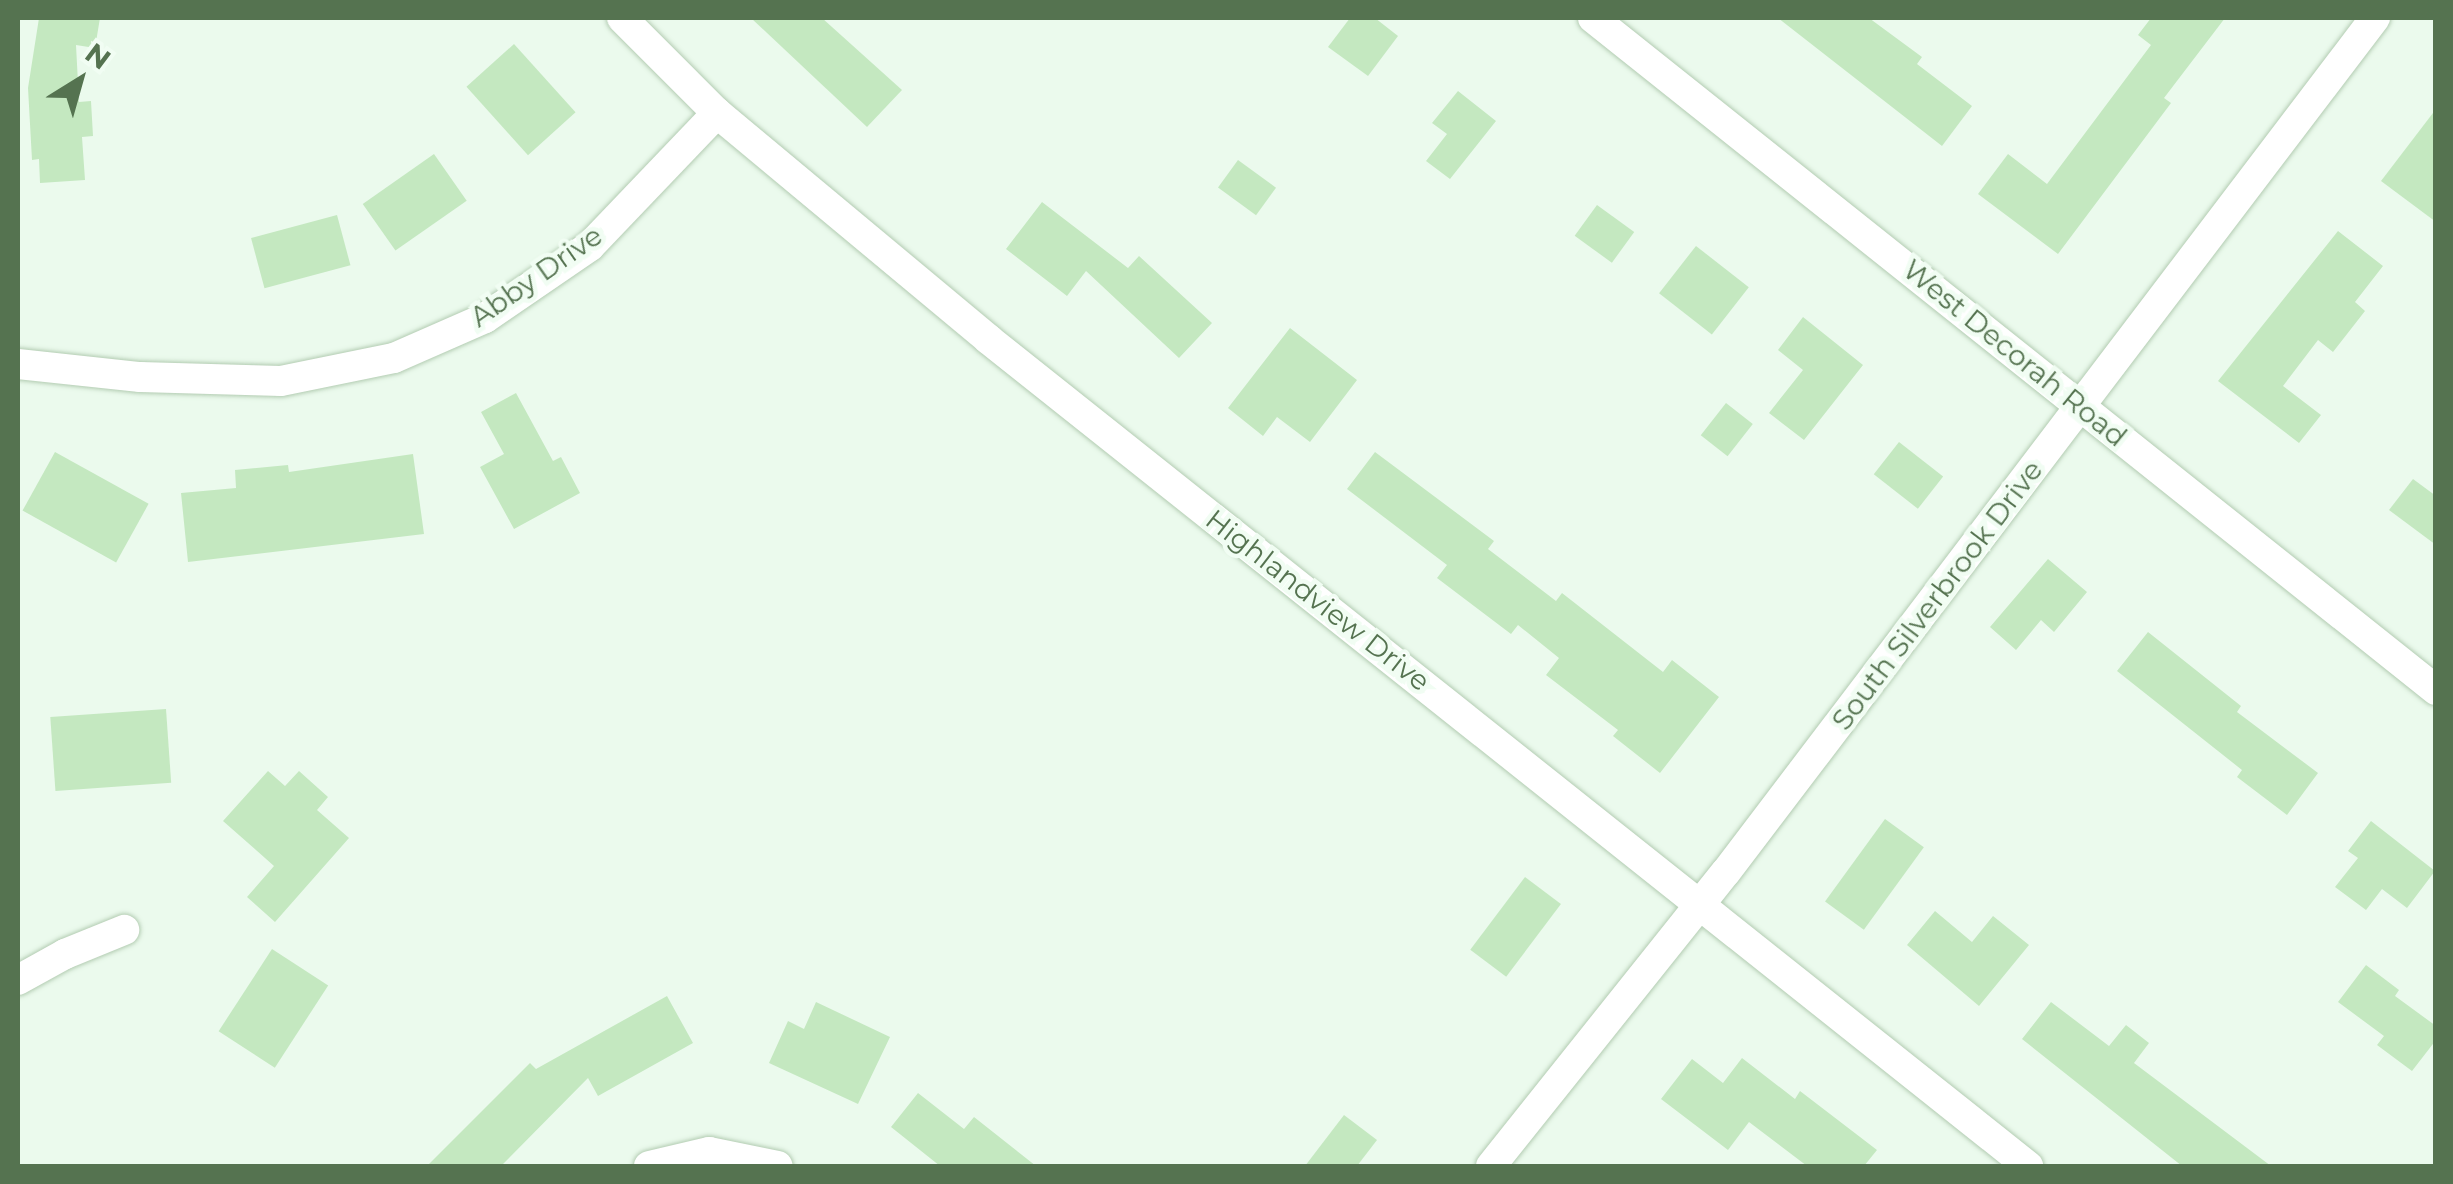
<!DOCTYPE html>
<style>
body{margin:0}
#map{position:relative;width:2453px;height:1184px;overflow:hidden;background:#ebfaed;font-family:Montserrat,sans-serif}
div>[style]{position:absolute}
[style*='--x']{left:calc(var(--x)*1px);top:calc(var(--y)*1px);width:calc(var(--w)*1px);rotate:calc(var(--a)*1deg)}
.building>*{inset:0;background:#c4e8c0;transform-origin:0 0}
.roads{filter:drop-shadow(0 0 2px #b3ccb2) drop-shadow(0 0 2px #b3ccb2)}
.minor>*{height:30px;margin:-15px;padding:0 15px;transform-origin:15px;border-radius:15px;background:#fff}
span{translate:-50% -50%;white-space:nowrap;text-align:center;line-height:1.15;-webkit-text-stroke:9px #f1fdf3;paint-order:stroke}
.street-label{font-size:28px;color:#557350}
.frame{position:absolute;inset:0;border:20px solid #557350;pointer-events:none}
.north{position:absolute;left:30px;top:30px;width:100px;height:100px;-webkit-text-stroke:8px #f1fdf3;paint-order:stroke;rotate:37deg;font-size:28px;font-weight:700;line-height:40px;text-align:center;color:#557350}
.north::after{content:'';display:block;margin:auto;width:35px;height:45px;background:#557350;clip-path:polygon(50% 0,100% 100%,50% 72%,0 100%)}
</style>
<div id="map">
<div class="building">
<div style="clip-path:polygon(39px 18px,100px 18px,95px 48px,76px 45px,79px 102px,91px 101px,93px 136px,82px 137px,85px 180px,40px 183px,39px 159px,32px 160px,28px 88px)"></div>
<div style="clip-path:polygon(751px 18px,822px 18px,902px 90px,867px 127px)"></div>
<div style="clip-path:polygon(1350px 18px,1375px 18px,1398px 36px,1368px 76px,1328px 47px)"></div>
<div style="clip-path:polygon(1778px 18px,1869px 18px,1922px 57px,1917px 64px,1972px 106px,1942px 146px)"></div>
<div style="clip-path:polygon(2151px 18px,2225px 18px,2164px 98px,2171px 103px,2058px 254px,1978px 194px,2008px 154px,2047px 184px,2151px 45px,2138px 35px)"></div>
<div style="left:514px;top:44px;width:92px;height:64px;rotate:48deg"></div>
<div style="clip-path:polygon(1458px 91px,1496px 121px,1450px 179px,1426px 161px,1447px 134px,1432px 123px)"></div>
<div style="clip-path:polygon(2436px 109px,2436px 222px,2381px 181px)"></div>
<div style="left:434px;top:154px;width:57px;height:87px;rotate:55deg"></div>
<div style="left:1238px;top:160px;width:47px;height:34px;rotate:36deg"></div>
<div style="clip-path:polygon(1042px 202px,1128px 268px,1139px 256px,1212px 323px,1179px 358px,1086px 271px,1067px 296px,1006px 249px)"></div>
<div style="left:1597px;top:205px;width:46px;height:38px;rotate:36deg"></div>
<div style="left:337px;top:215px;width:52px;height:89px;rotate:75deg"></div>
<div style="clip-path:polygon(2338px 231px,2383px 266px,2355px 302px,2365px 311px,2333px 352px,2318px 340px,2283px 386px,2321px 415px,2299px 443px,2218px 381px)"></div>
<div style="left:1696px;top:246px;width:67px;height:60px;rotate:38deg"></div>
<div style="clip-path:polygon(1803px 317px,1863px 365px,1804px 440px,1769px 413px,1803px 370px,1778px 350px)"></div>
<div style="clip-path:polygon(1290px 328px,1357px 380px,1310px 442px,1277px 417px,1263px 436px,1228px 408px)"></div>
<div style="clip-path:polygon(516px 393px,553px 461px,561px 457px,580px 493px,514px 529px,480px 467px,504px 454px,481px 412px)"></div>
<div style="left:1726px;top:403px;width:34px;height:41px;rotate:38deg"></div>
<div style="left:1899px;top:442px;width:56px;height:41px;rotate:38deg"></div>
<div style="left:55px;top:452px;width:107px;height:67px;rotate:29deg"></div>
<div style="clip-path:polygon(1375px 452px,1494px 541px,1488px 549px,1556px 601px,1562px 593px,1663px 672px,1672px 660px,1719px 697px,1660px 773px,1613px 736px,1618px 730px,1546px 675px,1559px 658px,1518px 625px,1511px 634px,1437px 578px,1447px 565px,1347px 489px)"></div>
<div style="clip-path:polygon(413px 454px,424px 534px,188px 562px,181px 493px,236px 488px,235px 470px,288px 465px,289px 472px)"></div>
<div style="clip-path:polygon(2413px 479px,2436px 496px,2436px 545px,2389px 510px)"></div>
<div style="clip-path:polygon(2048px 559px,2087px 592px,2054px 632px,2041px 620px,2016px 650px,1990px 627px)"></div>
<div style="clip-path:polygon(2148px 632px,2241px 706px,2237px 712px,2318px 773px,2287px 815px,2237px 777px,2242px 770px,2117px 671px)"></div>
<div style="left:166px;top:709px;width:74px;height:116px;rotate:86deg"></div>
<div style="clip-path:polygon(268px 771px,285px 786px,299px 771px,328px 797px,317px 810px,349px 838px,275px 922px,247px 897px,274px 866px,223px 821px)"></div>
<div style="left:1885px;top:819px;width:48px;height:102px;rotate:36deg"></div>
<div style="clip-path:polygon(2371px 821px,2435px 871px,2407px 908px,2382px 889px,2366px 910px,2335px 887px,2358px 858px,2348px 851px)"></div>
<div style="left:1525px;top:877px;width:45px;height:91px;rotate:37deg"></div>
<div style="clip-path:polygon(1935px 911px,1972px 942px,1993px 916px,2029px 945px,1979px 1006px,1907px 945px)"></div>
<div style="left:272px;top:949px;width:67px;height:98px;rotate:33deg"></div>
<div style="clip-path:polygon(2366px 965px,2399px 990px,2395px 996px,2436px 1026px,2436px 1040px,2412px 1071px,2377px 1045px,2384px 1036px,2338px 1002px)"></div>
<div style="clip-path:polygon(667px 996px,693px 1043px,598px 1096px,588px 1078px,501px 1166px,427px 1166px,530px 1063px,536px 1069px)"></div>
<div style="clip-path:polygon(816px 1002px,890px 1037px,858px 1104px,769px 1063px,788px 1021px,804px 1029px)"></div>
<div style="clip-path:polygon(2051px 1002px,2109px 1046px,2126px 1025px,2149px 1043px,2134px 1063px,2271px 1166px,2182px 1166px,2022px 1039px)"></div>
<div style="clip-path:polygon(1742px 1058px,1795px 1099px,1800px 1091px,1877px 1150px,1864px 1166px,1807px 1166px,1749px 1122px,1728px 1150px,1661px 1099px,1692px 1059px,1723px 1083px)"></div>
<div style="clip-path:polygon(918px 1093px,964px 1129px,974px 1117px,1036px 1166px,940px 1166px,891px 1127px)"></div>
<div style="clip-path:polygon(1344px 1115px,1377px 1140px,1357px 1166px,1305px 1166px)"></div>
</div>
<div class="roads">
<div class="minor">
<div style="--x:622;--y:18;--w:134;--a:45"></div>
<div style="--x:717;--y:113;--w:353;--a:39.8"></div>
<div style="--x:988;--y:339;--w:1329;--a:38.49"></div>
<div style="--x:1593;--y:18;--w:1078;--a:38.56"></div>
<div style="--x:18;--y:364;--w:123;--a:6.1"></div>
<div style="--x:140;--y:377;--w:141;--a:1.6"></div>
<div style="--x:281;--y:381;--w:115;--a:-11.5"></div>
<div style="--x:394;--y:358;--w:99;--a:-23.7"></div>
<div style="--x:485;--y:318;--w:127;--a:-34.4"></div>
<div style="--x:590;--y:246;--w:184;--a:-46.3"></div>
<div style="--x:18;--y:980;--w:54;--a:-29"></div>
<div style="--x:65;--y:954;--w:64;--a:-22.1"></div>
<div style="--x:649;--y:1166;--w:62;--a:-13.1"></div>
<div style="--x:709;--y:1152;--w:70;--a:11.5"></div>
<div style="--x:1491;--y:1166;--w:376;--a:-51.4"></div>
<div style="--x:1726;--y:872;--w:1073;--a:-52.77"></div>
</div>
</div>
<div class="street-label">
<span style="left:536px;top:276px;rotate:-35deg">Abby Drive</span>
<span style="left:2015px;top:353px;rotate:39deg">West Decorah Road</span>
<span style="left:1937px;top:595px;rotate:-53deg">South Silverbrook Drive</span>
<span style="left:1318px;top:600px;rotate:38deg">Highlandview Drive</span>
</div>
<div class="frame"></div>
<div class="north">N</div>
</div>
